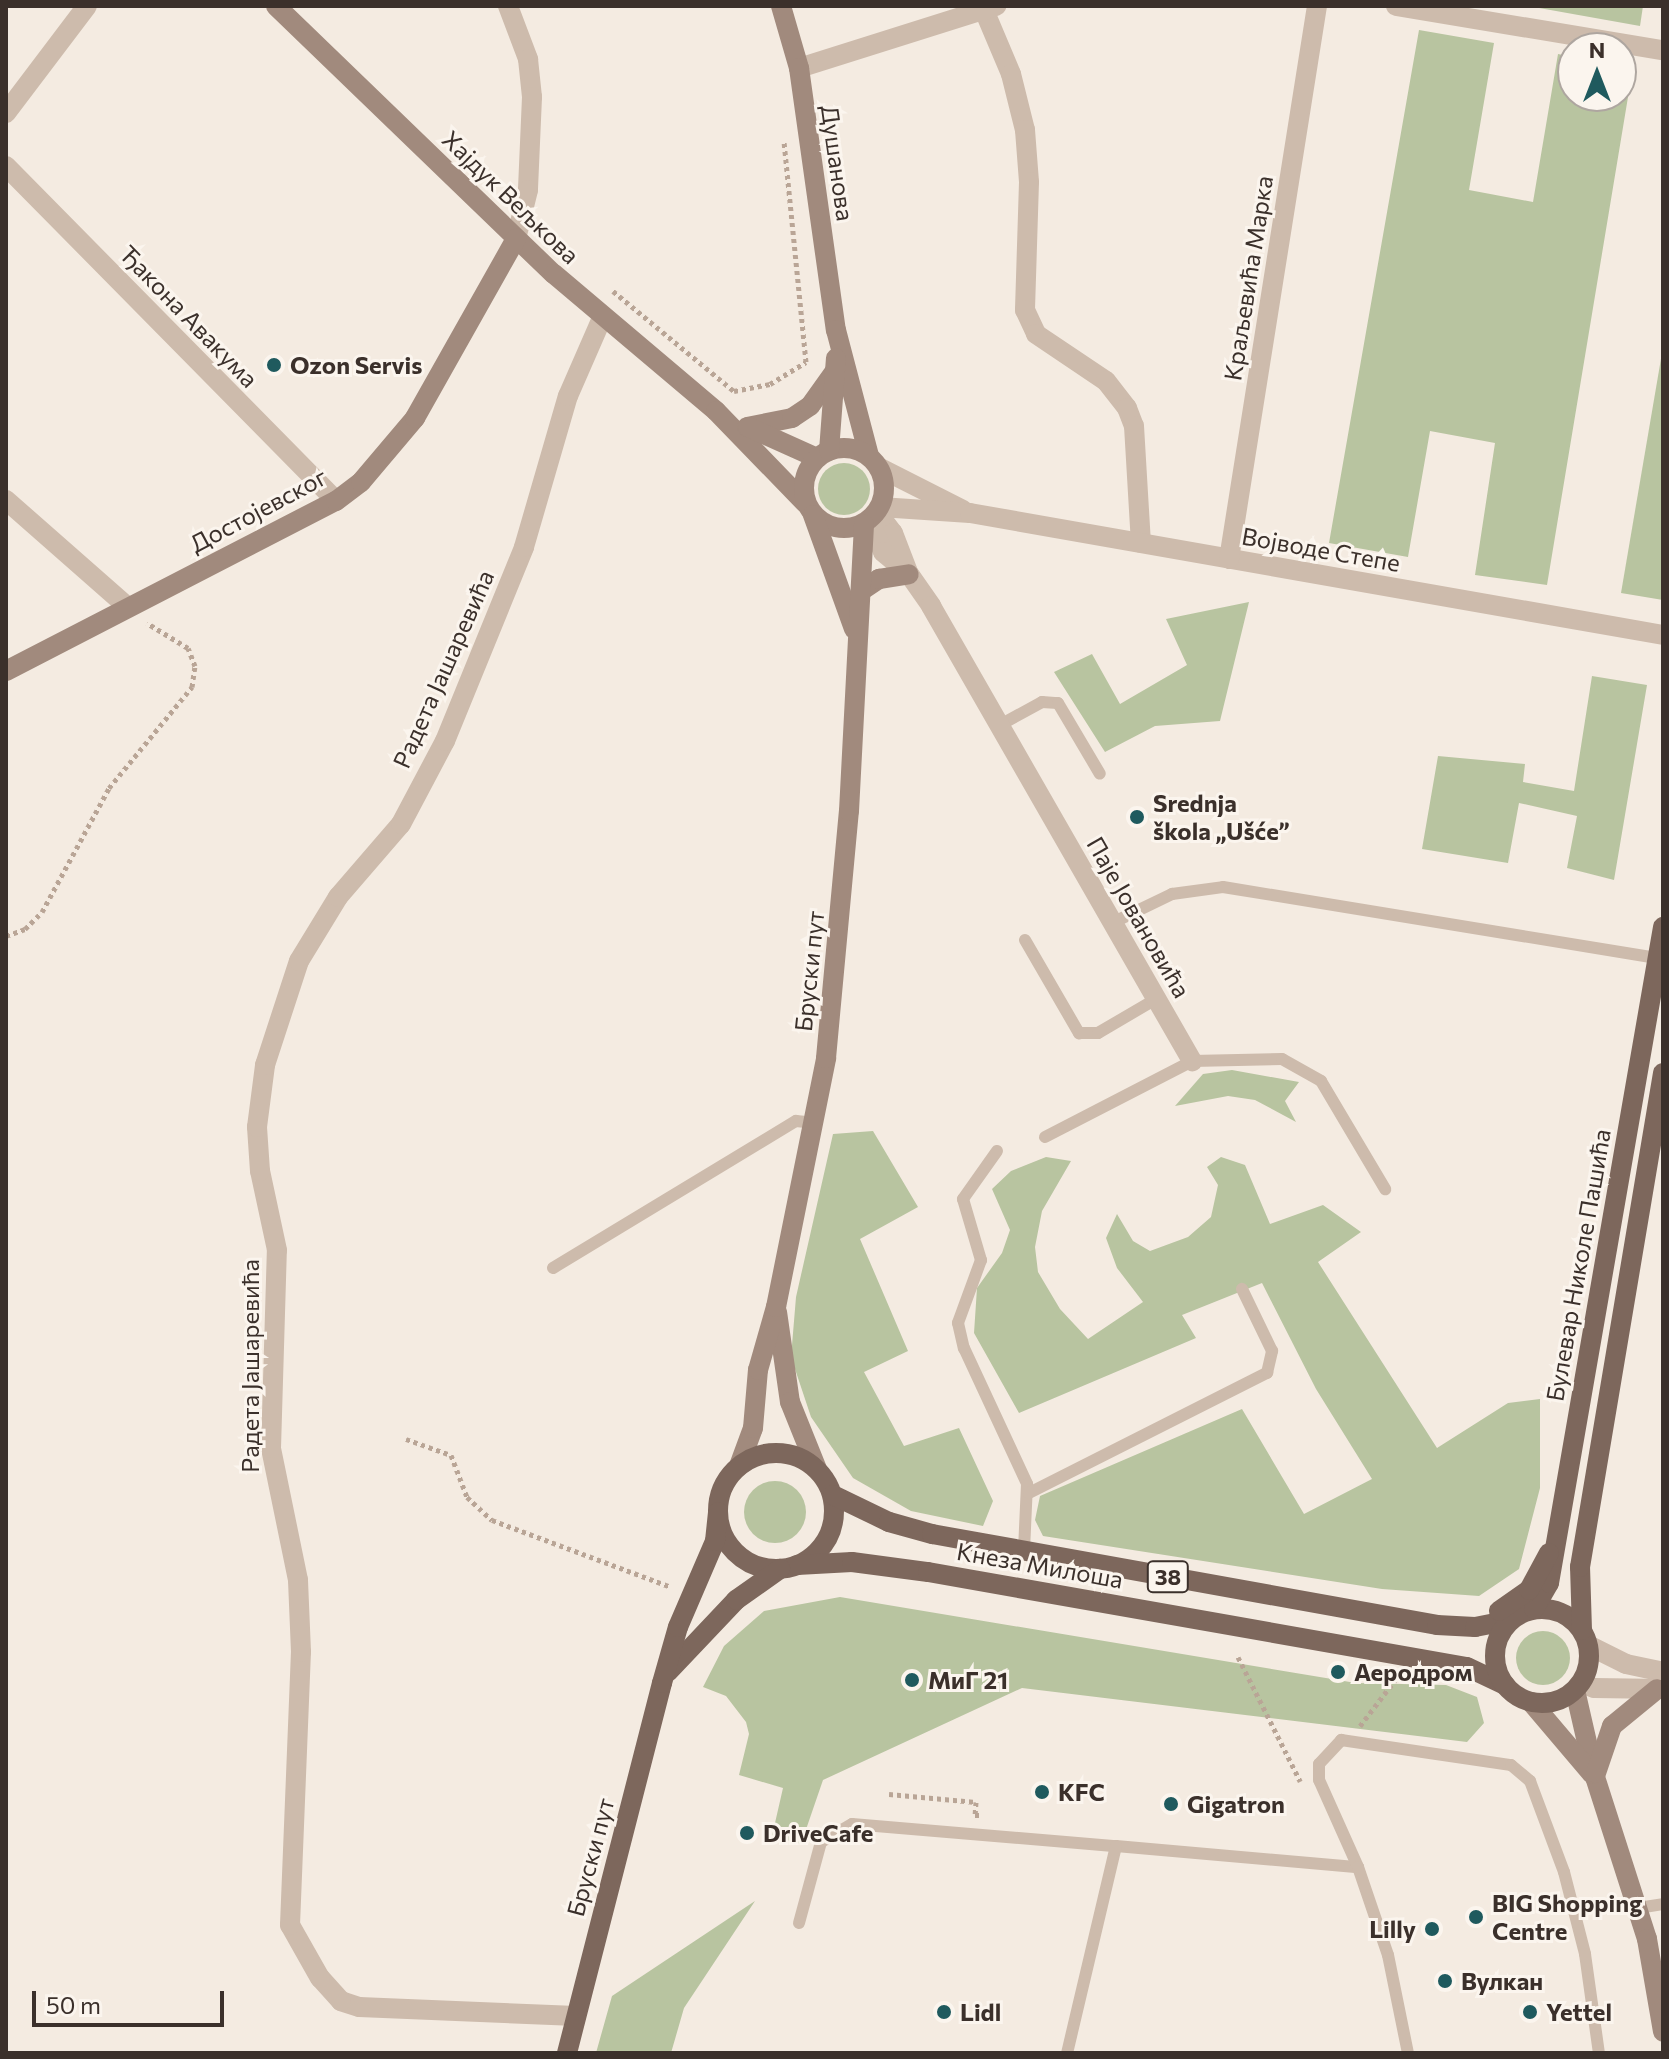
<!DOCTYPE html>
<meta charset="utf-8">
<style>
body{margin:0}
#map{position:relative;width:1669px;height:2059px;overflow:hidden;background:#f4ebe1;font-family:Commissioner,sans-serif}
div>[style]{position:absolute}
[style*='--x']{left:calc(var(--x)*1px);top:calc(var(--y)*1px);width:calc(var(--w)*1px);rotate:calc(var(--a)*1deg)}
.green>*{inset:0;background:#b8c4a0}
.round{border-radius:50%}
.path>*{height:5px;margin-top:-2.5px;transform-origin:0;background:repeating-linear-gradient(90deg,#b9a596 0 4px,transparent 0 8px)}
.lane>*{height:12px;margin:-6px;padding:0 6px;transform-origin:6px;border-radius:6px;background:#cdbbac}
.street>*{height:20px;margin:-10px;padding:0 10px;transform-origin:10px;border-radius:10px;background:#cdbbac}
.secondary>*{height:20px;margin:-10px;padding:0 10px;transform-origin:10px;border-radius:10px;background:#a18a7d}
.secondary>.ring{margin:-10px;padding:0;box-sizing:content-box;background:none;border:20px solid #a18a7d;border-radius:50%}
.primary>*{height:20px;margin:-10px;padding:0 10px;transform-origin:10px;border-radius:10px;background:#7d675c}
.primary>.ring{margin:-10px;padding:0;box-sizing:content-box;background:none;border:20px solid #7d675c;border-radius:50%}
.dots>*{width:22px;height:22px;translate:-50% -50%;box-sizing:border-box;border:4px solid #fbf5ee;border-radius:50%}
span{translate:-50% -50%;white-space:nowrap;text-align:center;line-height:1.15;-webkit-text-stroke:6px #fbf5ee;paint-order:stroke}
.shield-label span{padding:2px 6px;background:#fbf5ee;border:2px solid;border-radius:6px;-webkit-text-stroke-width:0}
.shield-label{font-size:22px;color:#3b302b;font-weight:700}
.street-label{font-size:24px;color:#3b302b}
.poi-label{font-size:24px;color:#3b302b;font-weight:700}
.left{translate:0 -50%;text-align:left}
.right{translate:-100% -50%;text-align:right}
.frame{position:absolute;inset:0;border:8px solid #3b302b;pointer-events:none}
.north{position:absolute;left:1557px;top:32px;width:80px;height:80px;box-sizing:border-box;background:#fbf5ee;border:2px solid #aea6a0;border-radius:50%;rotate:0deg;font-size:22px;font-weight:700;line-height:32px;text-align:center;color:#3b302b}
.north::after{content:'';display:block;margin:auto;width:28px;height:36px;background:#1f5a5e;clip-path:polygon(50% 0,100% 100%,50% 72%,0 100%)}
.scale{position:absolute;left:32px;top:1991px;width:192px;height:36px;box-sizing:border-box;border:4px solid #3b302b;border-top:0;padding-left:10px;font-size:24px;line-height:28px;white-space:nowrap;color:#3b302b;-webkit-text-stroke:6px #fbf5ee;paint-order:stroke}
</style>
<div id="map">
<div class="green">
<div style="clip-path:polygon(1528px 6px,1643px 6px,1640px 26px)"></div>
<div style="clip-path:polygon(1419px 30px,1494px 43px,1469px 190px,1533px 202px,1558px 54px,1573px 57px,1573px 96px,1621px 96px,1621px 65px,1633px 67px,1547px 585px,1475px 575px,1495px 443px,1430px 431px,1408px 557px,1329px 543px)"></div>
<div style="clip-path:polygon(1663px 347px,1663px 600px,1621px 593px)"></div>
<div class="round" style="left:818px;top:463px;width:52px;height:52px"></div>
<div style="clip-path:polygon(1249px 602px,1220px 721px,1155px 726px,1105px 752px,1054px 672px,1092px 654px,1120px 704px,1187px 665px,1166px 619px)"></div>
<div style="clip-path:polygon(1592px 676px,1647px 685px,1614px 880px,1567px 868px,1577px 816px,1519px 803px,1508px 863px,1422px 849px,1438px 756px,1525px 764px,1523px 782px,1574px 791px)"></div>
<div style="clip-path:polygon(1232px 1070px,1299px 1082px,1285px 1101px,1296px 1122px,1255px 1100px,1228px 1096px,1175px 1106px,1203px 1074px)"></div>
<div style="clip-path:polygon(873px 1131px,918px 1207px,860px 1239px,908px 1351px,864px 1372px,904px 1446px,959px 1428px,993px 1501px,983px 1526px,911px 1511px,853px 1478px,811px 1417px,791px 1357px,796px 1297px,833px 1134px)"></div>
<div style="clip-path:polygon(1046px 1157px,1071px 1161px,1042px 1211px,1035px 1247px,1038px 1272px,1060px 1309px,1088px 1339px,1143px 1302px,1117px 1268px,1106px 1238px,1117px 1214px,1133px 1241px,1150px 1251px,1188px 1237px,1211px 1217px,1218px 1185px,1207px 1167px,1221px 1157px,1245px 1165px,1270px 1224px,1323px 1205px,1361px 1232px,1318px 1262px,1437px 1448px,1508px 1403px,1540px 1399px,1540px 1488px,1519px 1569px,1479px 1596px,1382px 1589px,1043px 1536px,1035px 1520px,1040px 1496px,1242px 1409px,1304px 1514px,1372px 1479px,1316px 1389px,1262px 1283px,1182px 1315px,1196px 1338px,1019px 1413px,974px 1333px,977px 1288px,1002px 1253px,1010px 1230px,992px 1189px,1011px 1171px)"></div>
<div class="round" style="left:744px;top:1481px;width:62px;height:62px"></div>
<div style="clip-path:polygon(840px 1597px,1356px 1683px,1446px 1685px,1477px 1697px,1484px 1723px,1467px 1742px,1022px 1688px,823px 1780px,801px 1844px,772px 1836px,783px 1788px,739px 1775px,749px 1734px,746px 1722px,726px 1696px,703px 1687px,724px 1646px,764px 1611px)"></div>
<div class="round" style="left:1516px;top:1631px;width:54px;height:54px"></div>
<div style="clip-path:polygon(755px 1901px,684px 2008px,671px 2053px,596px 2053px,612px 1996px)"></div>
</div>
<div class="path">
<div style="--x:613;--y:291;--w:157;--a:39.6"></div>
<div style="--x:734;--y:391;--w:37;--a:-11"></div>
<div style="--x:770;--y:384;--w:42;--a:-31.4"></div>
<div style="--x:806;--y:362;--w:223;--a:-95.7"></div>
<div style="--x:6;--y:936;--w:20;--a:-20"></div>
<div style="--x:25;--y:929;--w:24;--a:-45"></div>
<div style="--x:42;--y:912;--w:141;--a:-61.6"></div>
<div style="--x:109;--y:788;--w:131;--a:-50.6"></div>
<div style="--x:192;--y:687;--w:21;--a:-82"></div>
<div style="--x:195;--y:666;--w:19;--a:-111"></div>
<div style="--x:188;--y:648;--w:48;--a:-148.6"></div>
<div style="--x:406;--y:1439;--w:48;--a:19.6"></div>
<div style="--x:451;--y:1455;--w:45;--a:69.1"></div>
<div style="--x:467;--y:1497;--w:34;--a:43"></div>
<div style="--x:492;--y:1520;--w:191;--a:20.5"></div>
<div style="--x:1238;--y:1657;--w:139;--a:63.4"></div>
<div style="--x:1360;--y:1726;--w:58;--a:-52.7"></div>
<div style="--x:889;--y:1794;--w:87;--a:5.3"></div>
<div style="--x:976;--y:1802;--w:13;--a:94"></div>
<div style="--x:975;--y:1815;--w:4;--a:0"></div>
</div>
<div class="lane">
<div style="--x:1000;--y:725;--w:48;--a:-28.7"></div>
<div style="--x:1042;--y:702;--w:16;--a:4"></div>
<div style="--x:1058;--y:703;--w:82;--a:59.4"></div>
<div style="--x:1112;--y:923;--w:67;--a:-25.8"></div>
<div style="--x:1172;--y:894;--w:51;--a:-7.8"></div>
<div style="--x:1223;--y:887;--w:441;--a:9.3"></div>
<div style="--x:1025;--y:940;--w:108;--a:59.9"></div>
<div style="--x:1079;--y:1033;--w:19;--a:0"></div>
<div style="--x:1098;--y:1033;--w:67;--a:-30.4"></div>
<div style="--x:1045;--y:1137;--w:165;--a:-27.3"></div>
<div style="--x:1192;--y:1061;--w:90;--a:-1.3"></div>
<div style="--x:1282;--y:1059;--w:45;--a:29.4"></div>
<div style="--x:1321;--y:1081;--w:126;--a:59.3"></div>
<div style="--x:997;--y:1151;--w:59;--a:125.3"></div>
<div style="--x:963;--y:1199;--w:64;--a:73.6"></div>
<div style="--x:981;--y:1260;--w:67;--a:110.1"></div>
<div style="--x:958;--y:1323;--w:26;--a:77"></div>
<div style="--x:964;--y:1348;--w:150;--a:65.1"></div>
<div style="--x:1027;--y:1484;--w:67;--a:92.6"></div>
<div style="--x:553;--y:1268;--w:284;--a:-31.2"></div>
<div style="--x:796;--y:1121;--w:20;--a:6"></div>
<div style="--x:1029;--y:1493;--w:267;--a:-26.8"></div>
<div style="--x:1267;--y:1373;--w:23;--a:-77"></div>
<div style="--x:1272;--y:1351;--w:69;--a:-115.8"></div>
<div style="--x:1116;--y:1846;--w:243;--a:5"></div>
<div style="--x:1358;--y:1867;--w:95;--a:-114.1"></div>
<div style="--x:1319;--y:1780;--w:16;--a:-90"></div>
<div style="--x:1319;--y:1764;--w:33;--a:-47"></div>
<div style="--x:1341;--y:1740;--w:172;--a:8.4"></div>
<div style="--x:1511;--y:1765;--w:25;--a:40"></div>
<div style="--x:1530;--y:1781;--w:97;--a:69.5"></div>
<div style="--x:1564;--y:1872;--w:85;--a:75.6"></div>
<div style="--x:1585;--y:1954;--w:100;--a:82"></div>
<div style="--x:1358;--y:1867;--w:93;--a:71.2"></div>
<div style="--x:1388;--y:1955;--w:100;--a:78.5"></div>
<div style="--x:1638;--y:1908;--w:25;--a:-9"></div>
<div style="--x:799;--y:1923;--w:84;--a:-74.8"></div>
<div style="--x:821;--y:1842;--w:36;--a:-30"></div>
<div style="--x:852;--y:1824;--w:265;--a:4.8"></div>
<div style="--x:1116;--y:1846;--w:213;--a:103.3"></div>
</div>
<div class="street">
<div style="--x:508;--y:6;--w:57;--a:69.3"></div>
<div style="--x:528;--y:59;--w:38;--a:84"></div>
<div style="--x:532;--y:97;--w:93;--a:92.5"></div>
<div style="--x:528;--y:190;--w:50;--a:103.8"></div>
<div style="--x:1396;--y:6;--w:271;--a:9.4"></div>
<div style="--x:984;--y:10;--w:69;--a:67.1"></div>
<div style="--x:1011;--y:74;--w:58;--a:76"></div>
<div style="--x:1025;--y:130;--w:52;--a:85.6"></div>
<div style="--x:1029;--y:182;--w:128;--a:91.8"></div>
<div style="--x:1025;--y:310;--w:26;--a:65"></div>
<div style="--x:1036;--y:334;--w:84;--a:33.9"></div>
<div style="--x:1106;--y:381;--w:34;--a:52"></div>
<div style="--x:1127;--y:408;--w:19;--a:69"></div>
<div style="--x:1134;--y:426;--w:117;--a:86.6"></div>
<div style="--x:799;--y:68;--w:207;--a:-17.5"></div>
<div style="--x:6;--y:113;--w:134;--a:-52.9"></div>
<div style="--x:6;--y:166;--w:470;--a:45.4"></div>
<div style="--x:878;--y:467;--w:95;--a:26.8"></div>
<div style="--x:6;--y:500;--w:162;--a:41.3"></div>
<div style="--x:880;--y:507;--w:90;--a:3.8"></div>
<div style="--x:970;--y:513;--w:704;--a:9.98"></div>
<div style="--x:877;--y:512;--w:26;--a:53"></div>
<div style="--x:893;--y:533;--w:40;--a:69"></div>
<div style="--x:869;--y:520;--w:35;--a:66"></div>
<div style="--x:883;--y:552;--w:34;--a:40"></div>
<div style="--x:909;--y:574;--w:39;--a:55"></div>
<div style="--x:931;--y:606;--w:525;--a:60.16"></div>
<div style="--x:1229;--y:559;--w:560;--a:-80.96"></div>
<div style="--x:1588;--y:1645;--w:42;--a:26.6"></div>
<div style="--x:1626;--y:1664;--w:38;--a:12"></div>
<div style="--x:1581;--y:1683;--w:14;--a:21"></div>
<div style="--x:1594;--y:1688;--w:69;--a:0.8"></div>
<div style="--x:576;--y:2016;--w:217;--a:-177.6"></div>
<div style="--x:359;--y:2007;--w:19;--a:-162"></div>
<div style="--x:341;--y:2001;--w:31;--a:-132"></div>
<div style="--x:320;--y:1978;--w:61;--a:-119.5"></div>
<div style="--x:290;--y:1925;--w:273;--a:-87.7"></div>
<div style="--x:301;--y:1652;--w:72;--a:-92.4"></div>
<div style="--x:298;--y:1580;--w:135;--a:-101.6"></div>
<div style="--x:271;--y:1448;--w:198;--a:-88.3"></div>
<div style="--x:277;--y:1250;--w:81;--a:-102.1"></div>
<div style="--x:260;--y:1171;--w:44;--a:-93.9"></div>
<div style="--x:257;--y:1127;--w:63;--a:-82.6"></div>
<div style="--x:265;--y:1065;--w:109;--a:-71.9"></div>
<div style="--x:299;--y:961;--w:75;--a:-58.6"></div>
<div style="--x:338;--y:897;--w:96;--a:-49.2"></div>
<div style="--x:401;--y:824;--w:94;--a:-62.1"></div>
<div style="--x:445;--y:741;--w:209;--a:-67.8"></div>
<div style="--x:524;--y:547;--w:157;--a:-73.8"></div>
<div style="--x:568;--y:396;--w:85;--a:-66.4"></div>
</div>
<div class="secondary">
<div style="--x:276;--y:6;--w:386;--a:44"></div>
<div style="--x:554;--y:274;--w:212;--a:40.2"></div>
<div style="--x:716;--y:411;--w:129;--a:45.9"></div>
<div style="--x:781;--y:6;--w:65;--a:73.8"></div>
<div style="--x:799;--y:68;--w:265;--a:82"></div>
<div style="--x:836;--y:330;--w:130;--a:75.3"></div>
<div style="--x:747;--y:427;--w:46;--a:-11.3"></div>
<div style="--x:792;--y:418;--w:22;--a:-34"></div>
<div style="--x:810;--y:406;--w:43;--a:-54.5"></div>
<div style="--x:748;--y:427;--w:76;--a:24.2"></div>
<div class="ring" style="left:804px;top:448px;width:60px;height:60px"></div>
<div style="--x:829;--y:451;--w:93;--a:-85.7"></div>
<div style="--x:813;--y:515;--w:121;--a:70.2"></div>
<div style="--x:861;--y:591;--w:22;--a:-34"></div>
<div style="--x:879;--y:579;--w:30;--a:-9"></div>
<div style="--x:6;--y:671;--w:371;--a:-27.3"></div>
<div style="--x:336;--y:501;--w:31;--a:-37"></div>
<div style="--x:361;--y:482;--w:84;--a:-49.8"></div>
<div style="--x:415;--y:418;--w:206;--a:-60.6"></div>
<div style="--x:777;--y:1312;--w:91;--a:81.8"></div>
<div style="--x:790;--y:1402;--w:72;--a:68.1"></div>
<div style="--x:739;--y:1466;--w:40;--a:-69.8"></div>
<div style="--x:753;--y:1428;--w:58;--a:-85.1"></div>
<div style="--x:758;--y:1370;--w:66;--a:-74.1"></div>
<div style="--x:776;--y:1307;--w:254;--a:-78.6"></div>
<div style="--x:826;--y:1058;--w:248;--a:-84.7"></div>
<div style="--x:849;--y:811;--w:287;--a:-87"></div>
<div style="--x:1575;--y:1690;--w:89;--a:77.1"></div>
<div style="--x:1595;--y:1777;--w:170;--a:72.2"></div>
<div style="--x:1647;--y:1939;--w:94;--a:80.2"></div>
<div style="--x:1531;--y:1702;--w:94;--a:49.7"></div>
<div style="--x:1596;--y:1773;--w:50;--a:-71.2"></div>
<div style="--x:1612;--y:1726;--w:58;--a:-39.4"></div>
</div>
<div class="primary">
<div class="ring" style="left:718px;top:1453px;width:96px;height:96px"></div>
<div style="--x:833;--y:1495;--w:62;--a:25.7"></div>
<div style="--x:889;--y:1522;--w:45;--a:15.6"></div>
<div style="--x:932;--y:1534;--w:513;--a:10.21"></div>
<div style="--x:1437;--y:1625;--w:38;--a:3"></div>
<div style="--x:1475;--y:1627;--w:36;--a:-11"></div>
<div style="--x:797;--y:1565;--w:55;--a:-3.1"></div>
<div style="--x:852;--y:1562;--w:77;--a:7.5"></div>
<div style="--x:928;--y:1572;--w:547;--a:10"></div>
<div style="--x:1467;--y:1667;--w:42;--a:25.3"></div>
<div class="ring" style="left:1495px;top:1609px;width:74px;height:74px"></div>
<div style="--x:1534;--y:1609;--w:30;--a:-60"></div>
<div style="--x:1549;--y:1583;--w:666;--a:-80.14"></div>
<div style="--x:1499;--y:1611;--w:37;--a:-35"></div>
<div style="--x:1529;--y:1590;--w:42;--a:-61.6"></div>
<div style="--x:1582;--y:1630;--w:63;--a:-91.8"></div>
<div style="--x:1580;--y:1567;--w:501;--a:-80.46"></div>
<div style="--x:668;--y:1672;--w:99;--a:-46.6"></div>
<div style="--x:736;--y:1600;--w:54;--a:-35.2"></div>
<div style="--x:567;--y:2053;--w:382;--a:-75.6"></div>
<div style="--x:662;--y:1683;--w:58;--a:-74.1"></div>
<div style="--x:678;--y:1627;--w:94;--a:-66.7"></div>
<div style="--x:715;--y:1541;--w:29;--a:-84"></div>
</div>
<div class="dots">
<div style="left:274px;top:365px;background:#1f5a5e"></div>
<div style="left:1137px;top:817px;background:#1f5a5e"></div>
<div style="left:1338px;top:1672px;background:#1f5a5e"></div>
<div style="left:912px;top:1680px;background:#1f5a5e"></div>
<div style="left:1042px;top:1792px;background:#1f5a5e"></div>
<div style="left:1171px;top:1804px;background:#1f5a5e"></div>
<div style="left:747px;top:1833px;background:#1f5a5e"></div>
<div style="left:1476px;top:1917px;background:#1f5a5e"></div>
<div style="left:1432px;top:1929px;background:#1f5a5e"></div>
<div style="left:1445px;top:1981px;background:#1f5a5e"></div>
<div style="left:944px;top:2012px;background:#1f5a5e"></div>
<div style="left:1530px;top:2012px;background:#1f5a5e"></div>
</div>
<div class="shield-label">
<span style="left:1168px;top:1577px">38</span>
</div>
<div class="street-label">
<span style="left:838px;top:163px;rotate:82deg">Душанова</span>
<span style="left:511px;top:197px;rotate:44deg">Хајдук Вељкова</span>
<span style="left:1248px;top:278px;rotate:-81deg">Краљевића Марка</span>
<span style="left:189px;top:316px;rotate:46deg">Ђакона Авакума</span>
<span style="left:258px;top:510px;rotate:-28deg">Достојевског</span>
<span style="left:1321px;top:549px;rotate:10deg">Војводе Степе</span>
<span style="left:443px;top:669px;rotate:-66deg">Радета Јашаревића</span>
<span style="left:1139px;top:917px;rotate:60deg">Паје Јовановића</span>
<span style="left:809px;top:971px;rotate:-84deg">Бруски пут</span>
<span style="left:1578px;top:1265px;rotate:-80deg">Булевар Николе Пашића</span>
<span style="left:250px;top:1366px;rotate:-90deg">Радета Јашаревића</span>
<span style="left:1040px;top:1565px;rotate:10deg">Кнеза Милоша</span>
<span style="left:590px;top:1857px;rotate:-75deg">Бруски пут</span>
</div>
<div class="poi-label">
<span class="left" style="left:290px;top:365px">Ozon Servis</span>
<span class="left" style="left:1153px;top:817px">Srednja<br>škola „Ušće”</span>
<span class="left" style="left:1354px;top:1672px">Аеродром</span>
<span class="left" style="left:928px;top:1680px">МиГ 21</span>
<span class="left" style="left:1058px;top:1792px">KFC</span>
<span class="left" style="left:1187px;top:1804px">Gigatron</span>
<span class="left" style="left:763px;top:1833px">DriveCafe</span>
<span class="left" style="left:1492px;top:1917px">BIG Shopping<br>Centre</span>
<span class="right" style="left:1416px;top:1929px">Lilly</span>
<span class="left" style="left:1461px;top:1981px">Вулкан</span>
<span class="left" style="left:960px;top:2012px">Lidl</span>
<span class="left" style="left:1546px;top:2012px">Yettel</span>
</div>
<div class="frame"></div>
<div class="north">N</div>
<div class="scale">50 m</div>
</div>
